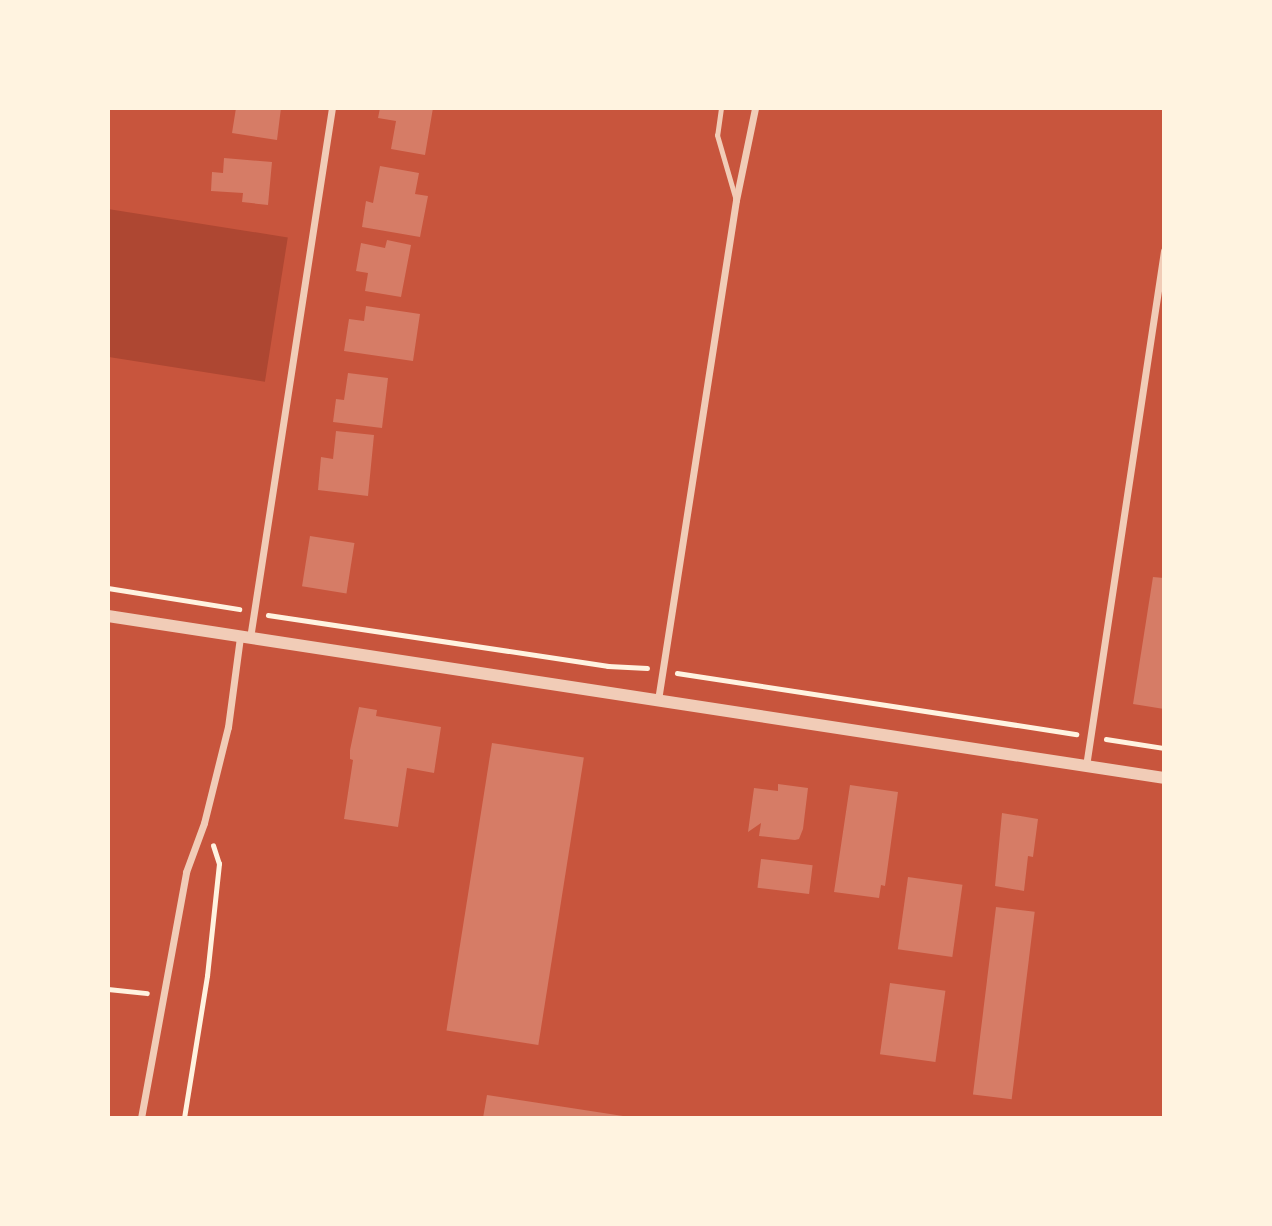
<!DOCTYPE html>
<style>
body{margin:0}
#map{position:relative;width:1272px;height:1226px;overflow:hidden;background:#c8553d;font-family:Barlow,sans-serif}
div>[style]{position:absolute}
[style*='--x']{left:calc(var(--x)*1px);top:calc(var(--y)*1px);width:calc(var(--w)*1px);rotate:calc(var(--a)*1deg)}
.green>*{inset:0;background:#ae4732;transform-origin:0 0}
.building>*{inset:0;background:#d67c66;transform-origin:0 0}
.path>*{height:4.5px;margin:-2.25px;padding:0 2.25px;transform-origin:2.25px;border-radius:2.25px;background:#fff3e0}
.service>*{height:5px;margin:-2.5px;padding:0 2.5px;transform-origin:2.5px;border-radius:2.5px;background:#f1ccb7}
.minor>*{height:7px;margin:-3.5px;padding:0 3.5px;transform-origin:3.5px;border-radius:3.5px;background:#f1ccb7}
.tertiary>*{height:12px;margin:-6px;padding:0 6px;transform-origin:6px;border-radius:6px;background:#f1ccb7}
span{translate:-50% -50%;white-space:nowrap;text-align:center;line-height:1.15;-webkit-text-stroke:7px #fff3e0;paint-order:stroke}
.frame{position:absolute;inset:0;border:110px solid #fff3e0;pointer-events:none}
</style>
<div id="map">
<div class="green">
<div style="left:108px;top:209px;width:182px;height:146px;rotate:9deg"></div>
</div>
<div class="building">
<div style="clip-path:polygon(236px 108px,281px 108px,277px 140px,232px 133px)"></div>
<div style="clip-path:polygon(380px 108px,433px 108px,425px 155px,391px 149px,396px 121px,378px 118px)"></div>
<div style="clip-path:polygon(224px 158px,272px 162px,268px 205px,242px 202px,243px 193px,211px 191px,212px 172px,223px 173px)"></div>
<div style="clip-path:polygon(380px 166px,419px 173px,415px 194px,428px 196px,420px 237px,362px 227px,366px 201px,373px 203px)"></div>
<div style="clip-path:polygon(387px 240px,411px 245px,401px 297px,365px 291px,368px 273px,356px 271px,361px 243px,385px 248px)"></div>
<div style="clip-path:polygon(366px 306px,420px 314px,413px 361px,344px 351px,349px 319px,364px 321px)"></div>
<div style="clip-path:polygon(348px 373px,388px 378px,382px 428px,333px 422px,336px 399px,344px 400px)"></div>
<div style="clip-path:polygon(336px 431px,374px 435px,368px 496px,318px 490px,321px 457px,333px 459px)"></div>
<div style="left:310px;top:536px;width:45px;height:51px;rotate:9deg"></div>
<div style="clip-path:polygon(1153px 577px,1164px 578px,1164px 709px,1133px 704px)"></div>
<div style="clip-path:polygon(359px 707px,377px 710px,376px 716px,441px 727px,434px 773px,407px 768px,398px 827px,344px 819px,353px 760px,350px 759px,350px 750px)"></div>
<div style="left:492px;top:743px;width:93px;height:291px;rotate:9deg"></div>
<div style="clip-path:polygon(778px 784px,808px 788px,803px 829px,799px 839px,795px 840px,759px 836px,761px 823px,748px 832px,754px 788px,778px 791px)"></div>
<div style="clip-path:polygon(850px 785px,898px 792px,885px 886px,881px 885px,879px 898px,834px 892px)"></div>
<div style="clip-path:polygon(1002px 813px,1038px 819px,1033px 857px,1028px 856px,1024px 891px,995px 886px)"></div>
<div style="left:761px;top:859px;width:52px;height:29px;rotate:7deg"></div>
<div style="left:908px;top:877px;width:55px;height:73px;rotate:8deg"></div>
<div style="left:996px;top:907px;width:39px;height:189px;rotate:7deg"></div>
<div style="left:890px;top:983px;width:56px;height:72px;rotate:8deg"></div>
<div style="clip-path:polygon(487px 1095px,623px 1116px,623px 1118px,483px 1118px)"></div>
</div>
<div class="path">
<div style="--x:108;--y:588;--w:133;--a:9.1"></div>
<div style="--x:268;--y:615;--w:344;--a:8.5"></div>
<div style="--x:608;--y:666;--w:39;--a:3"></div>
<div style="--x:677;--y:673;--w:404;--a:8.7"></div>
<div style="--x:1106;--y:739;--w:59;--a:8.8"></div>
<div style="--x:108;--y:989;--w:39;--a:6"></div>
<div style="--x:184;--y:1118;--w:144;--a:-80.8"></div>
<div style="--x:207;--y:976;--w:113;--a:-83.9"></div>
<div style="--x:219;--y:864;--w:19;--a:-108"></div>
</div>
<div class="service">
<div style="--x:721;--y:108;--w:27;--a:98"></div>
<div style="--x:717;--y:135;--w:65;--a:73.8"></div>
</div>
<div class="minor">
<div style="--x:250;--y:638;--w:536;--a:-81.21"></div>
<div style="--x:658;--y:700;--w:506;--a:-81.13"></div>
<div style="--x:736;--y:200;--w:94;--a:-78.3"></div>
<div style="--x:1086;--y:766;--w:521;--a:-81.39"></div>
<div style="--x:141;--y:1118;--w:250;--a:-79.6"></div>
<div style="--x:186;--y:872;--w:52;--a:-69.8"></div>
<div style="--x:204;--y:823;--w:99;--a:-76"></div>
<div style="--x:228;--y:727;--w:91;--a:-82.4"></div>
</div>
<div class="tertiary">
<div style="--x:108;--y:616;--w:1068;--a:8.72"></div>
</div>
<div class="frame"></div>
</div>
